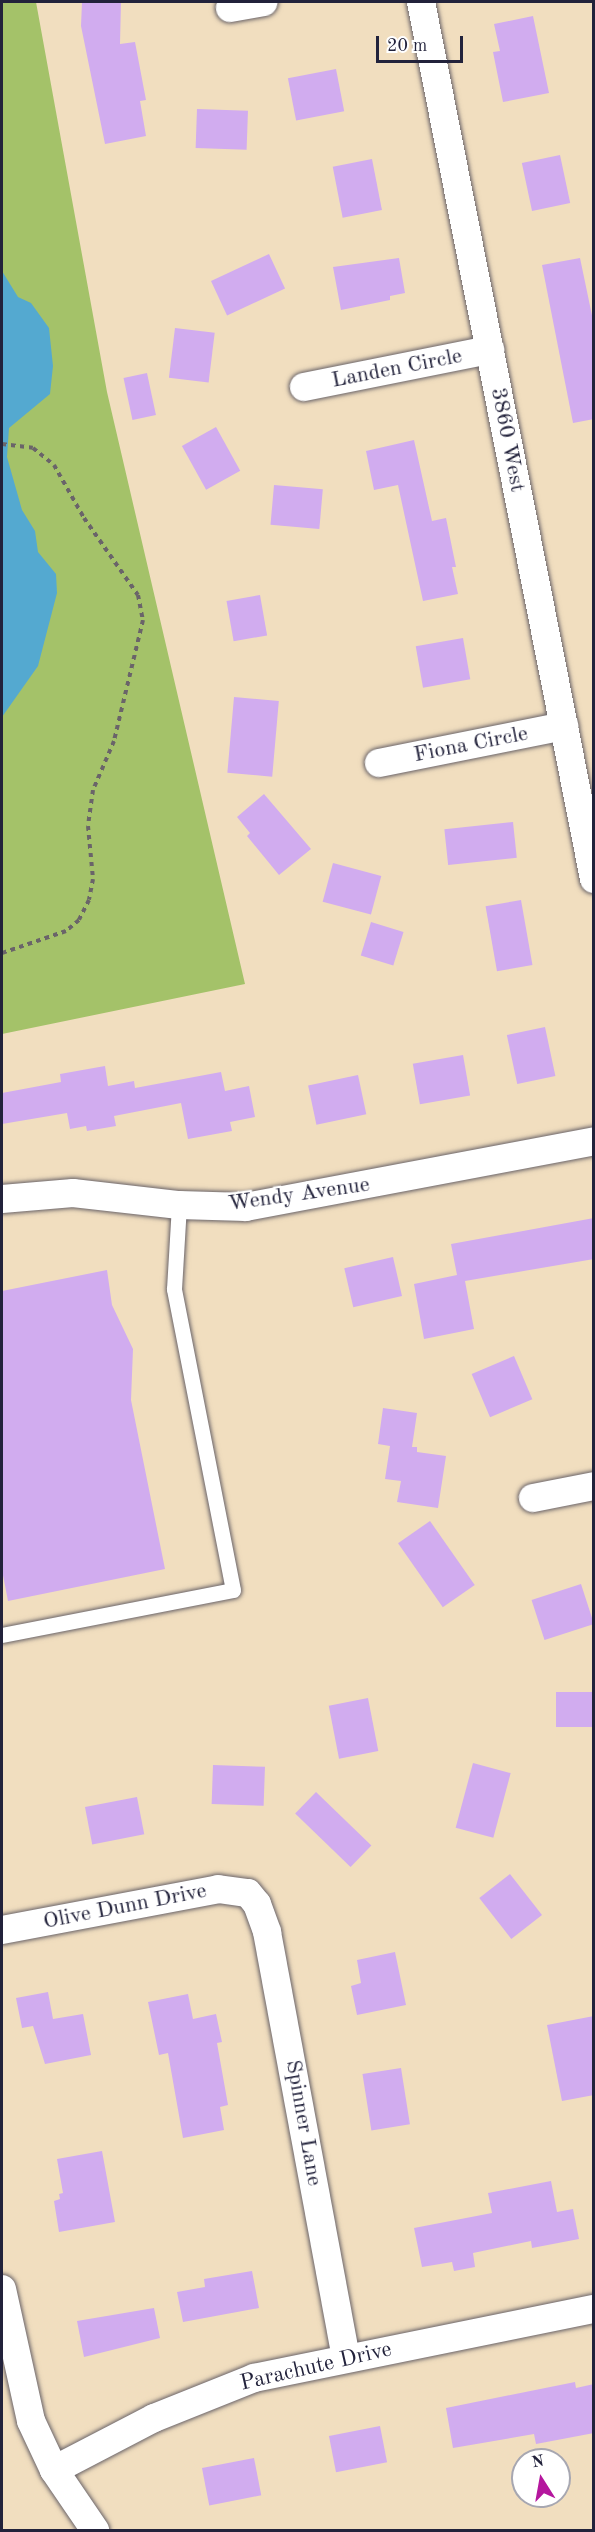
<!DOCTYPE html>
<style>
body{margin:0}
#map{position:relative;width:595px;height:2532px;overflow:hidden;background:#f1debf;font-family:"Old Standard TT",serif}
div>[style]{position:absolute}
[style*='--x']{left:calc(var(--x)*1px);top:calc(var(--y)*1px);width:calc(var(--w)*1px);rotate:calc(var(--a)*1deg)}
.green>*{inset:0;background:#a4c269}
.water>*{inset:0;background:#54a9d0}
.building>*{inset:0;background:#d1acef;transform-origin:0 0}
.path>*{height:4px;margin-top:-2px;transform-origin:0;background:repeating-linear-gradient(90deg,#6a6469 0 4.5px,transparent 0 9px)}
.roads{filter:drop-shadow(0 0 2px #6a6469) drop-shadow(0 0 2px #6a6469)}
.lane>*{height:15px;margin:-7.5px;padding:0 7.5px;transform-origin:7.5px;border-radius:7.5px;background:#fff}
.street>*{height:28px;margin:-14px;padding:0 14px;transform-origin:14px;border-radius:14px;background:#fff}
span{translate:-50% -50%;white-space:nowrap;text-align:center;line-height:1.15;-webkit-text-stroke:4.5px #fff;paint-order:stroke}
.street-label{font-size:22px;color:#22223b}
.frame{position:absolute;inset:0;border:3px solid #22223b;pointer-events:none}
.north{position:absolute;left:511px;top:2448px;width:60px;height:60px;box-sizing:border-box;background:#fff;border:2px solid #a7a7b1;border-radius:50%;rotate:349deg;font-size:16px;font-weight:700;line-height:24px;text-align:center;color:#22223b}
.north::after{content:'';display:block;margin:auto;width:21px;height:27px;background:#b5179e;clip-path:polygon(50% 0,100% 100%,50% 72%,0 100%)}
.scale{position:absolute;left:376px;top:36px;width:87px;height:27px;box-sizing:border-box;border:3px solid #22223b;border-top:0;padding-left:8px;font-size:18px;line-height:21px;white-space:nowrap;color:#22223b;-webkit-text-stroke:4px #fff;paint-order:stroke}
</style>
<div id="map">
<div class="green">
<div style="clip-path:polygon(2px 2px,36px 2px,107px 392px,245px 984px,2px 1034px)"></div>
</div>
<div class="water">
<div style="clip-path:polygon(2px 271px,18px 297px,31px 303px,49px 328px,53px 366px,50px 394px,9px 428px,7px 457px,22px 510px,35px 531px,38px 552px,56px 574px,57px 593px,38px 666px,2px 717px)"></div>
</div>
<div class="building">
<div style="clip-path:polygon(82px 2px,121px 2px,120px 44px,135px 42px,146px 100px,140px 101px,146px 136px,105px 144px,81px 26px)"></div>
<div style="clip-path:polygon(533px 16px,549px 93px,503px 102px,493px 52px,500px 51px,494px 24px)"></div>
<div style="left:336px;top:69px;width:43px;height:49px;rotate:79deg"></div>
<div style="left:197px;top:109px;width:51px;height:39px;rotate:2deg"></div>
<div style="left:560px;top:155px;width:49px;height:39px;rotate:78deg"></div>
<div style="left:372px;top:159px;width:52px;height:40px;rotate:79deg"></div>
<div style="left:269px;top:254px;width:38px;height:64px;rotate:65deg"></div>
<div style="clip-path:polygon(399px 258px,405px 293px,390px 296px,390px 300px,341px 310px,333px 267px)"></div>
<div style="clip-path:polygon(580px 258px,594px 325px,594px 419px,573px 423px,542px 265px)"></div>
<div style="left:175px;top:328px;width:40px;height:50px;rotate:7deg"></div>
<div style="left:147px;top:373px;width:43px;height:24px;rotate:78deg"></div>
<div style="left:216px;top:427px;width:50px;height:39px;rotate:61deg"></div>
<div style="clip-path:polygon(414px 440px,432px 521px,446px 518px,456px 567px,452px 567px,458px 594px,423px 601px,398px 485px,374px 490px,366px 451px)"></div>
<div style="left:274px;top:485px;width:49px;height:40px;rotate:5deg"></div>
<div style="left:260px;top:595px;width:41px;height:34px;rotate:80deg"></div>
<div style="left:463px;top:638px;width:42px;height:48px;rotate:80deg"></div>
<div style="left:234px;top:697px;width:45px;height:76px;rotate:5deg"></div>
<div style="clip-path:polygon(264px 794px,311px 849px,279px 875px,247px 836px,250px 833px,237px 817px)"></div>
<div style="left:513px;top:822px;width:36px;height:69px;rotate:84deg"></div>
<div style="left:333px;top:863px;width:50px;height:40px;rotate:15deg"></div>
<div style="left:521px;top:900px;width:66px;height:36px;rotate:80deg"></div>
<div style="left:371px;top:922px;width:34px;height:35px;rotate:17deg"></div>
<div style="left:545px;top:1027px;width:50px;height:39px;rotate:78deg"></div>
<div style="left:463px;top:1055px;width:41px;height:51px;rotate:80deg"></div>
<div style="clip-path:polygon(105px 1066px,108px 1086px,134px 1081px,135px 1088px,221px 1072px,225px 1091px,249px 1086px,255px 1117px,230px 1122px,232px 1131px,188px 1139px,181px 1103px,114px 1116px,116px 1126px,87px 1131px,86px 1126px,70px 1129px,67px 1113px,2px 1124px,2px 1093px,61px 1082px,60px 1074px)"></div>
<div style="left:358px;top:1075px;width:40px;height:51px;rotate:78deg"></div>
<div style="clip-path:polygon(594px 1218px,594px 1259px,465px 1281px,474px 1329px,424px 1339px,414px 1284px,457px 1275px,451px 1244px)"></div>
<div style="left:393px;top:1257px;width:40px;height:50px;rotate:77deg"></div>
<div style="clip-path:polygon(107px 1270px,112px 1305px,133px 1349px,131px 1400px,165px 1569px,8px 1601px,2px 1570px,2px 1291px)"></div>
<div style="left:514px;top:1356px;width:47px;height:46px;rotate:67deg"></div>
<div style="clip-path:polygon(383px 1408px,417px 1413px,412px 1447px,417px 1447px,417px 1452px,446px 1456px,438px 1508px,397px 1502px,401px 1481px,385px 1479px,390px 1446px,378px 1444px)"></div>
<div style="left:430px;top:1521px;width:78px;height:39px;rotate:55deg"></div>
<div style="left:581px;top:1584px;width:42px;height:52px;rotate:72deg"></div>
<div style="left:594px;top:1692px;width:35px;height:38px;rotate:90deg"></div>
<div style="left:368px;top:1698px;width:54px;height:40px;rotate:79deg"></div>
<div style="left:473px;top:1763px;width:39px;height:67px;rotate:15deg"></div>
<div style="left:213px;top:1765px;width:52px;height:39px;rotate:2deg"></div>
<div style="left:316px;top:1792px;width:77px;height:30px;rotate:44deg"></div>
<div style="left:137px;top:1797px;width:38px;height:53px;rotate:79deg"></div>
<div style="left:510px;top:1874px;width:52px;height:39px;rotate:52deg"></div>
<div style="clip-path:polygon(395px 1952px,406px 2005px,357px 2015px,351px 1986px,361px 1983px,357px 1960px)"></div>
<div style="clip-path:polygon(48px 1992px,53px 2019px,83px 2014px,91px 2055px,45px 2064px,33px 2026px,22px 2028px,16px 1998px)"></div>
<div style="clip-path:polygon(188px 1994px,193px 2019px,216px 2014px,222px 2042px,217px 2043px,228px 2105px,220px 2107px,224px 2130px,183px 2138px,168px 2053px,159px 2055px,148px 2002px)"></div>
<div style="clip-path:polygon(594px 2016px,594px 2095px,562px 2101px,547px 2025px)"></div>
<div style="left:401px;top:2068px;width:57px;height:39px;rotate:81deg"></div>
<div style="clip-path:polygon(102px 2151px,115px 2222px,59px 2232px,54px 2201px,60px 2199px,59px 2194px,63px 2193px,57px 2159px)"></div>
<div style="clip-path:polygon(551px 2181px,557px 2212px,573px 2209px,579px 2239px,532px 2248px,531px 2241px,473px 2253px,475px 2267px,454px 2271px,452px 2262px,422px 2267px,414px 2228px,492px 2213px,488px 2193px)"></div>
<div style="clip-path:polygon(252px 2271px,259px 2308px,183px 2322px,177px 2292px,205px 2287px,204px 2279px)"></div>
<div style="clip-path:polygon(154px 2308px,160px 2338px,84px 2357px,77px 2321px)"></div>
<div style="clip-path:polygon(575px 2382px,576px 2388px,594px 2384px,594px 2433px,536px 2444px,534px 2434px,453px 2448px,446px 2408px)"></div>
<div style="left:380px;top:2426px;width:37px;height:52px;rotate:79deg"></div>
<div style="left:254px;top:2458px;width:38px;height:53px;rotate:79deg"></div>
</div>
<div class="path">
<div style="--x:2;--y:444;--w:31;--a:7"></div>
<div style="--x:33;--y:448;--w:27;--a:39"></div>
<div style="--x:54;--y:465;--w:61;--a:60.5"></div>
<div style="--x:84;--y:518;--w:94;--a:55"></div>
<div style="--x:138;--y:595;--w:25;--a:79"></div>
<div style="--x:143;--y:620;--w:124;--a:103.5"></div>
<div style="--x:114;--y:741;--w:53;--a:113.2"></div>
<div style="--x:93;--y:790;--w:36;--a:98"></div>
<div style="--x:88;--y:826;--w:53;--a:84.6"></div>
<div style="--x:93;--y:879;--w:21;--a:101"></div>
<div style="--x:89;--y:900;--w:22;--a:117"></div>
<div style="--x:79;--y:920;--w:17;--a:140"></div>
<div style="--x:66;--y:931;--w:68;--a:161"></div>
</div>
<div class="roads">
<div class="lane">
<div style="--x:2;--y:1635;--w:235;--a:-11"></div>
<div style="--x:233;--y:1590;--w:307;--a:-101.1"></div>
<div style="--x:174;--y:1289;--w:84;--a:-86.6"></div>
</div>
<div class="street">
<div style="--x:421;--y:2;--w:894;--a:78.84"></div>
<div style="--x:230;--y:8;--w:34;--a:-10"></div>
<div style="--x:304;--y:387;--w:190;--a:-11.3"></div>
<div style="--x:379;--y:763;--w:189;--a:-11.3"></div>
<div style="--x:2;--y:1199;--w:71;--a:-4.8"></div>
<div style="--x:73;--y:1193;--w:107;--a:6.5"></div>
<div style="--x:179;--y:1205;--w:67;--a:1.7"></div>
<div style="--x:246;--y:1207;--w:354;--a:-10.7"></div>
<div style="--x:533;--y:1498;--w:62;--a:-11.1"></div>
<div style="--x:2;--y:1930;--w:220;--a:-10.7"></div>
<div style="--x:218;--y:1889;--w:30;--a:8"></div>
<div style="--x:248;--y:1893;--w:14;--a:51"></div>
<div style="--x:257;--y:1904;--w:30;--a:70"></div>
<div style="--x:267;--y:1932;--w:432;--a:79.5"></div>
<div style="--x:2;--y:2289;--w:135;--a:77.6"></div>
<div style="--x:31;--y:2421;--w:54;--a:64.9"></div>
<div style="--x:54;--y:2470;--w:73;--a:55.7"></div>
<div style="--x:54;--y:2470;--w:113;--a:-27.5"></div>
<div style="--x:154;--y:2418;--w:108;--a:-21.8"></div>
<div style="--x:254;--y:2378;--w:347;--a:-11.5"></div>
</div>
</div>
<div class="street-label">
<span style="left:397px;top:369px;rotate:-11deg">Landen Circle</span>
<span style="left:507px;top:440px;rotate:79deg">3860 West</span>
<span style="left:471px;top:745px;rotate:-11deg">Fiona Circle</span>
<span style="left:299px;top:1195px;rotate:-8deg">Wendy Avenue</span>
<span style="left:125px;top:1907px;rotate:-11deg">Olive Dunn Drive</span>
<span style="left:303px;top:2123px;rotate:80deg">Spinner Lane</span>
<span style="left:316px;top:2367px;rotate:-13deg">Parachute Drive</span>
</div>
<div class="frame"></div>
<div class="north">N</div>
<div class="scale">20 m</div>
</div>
